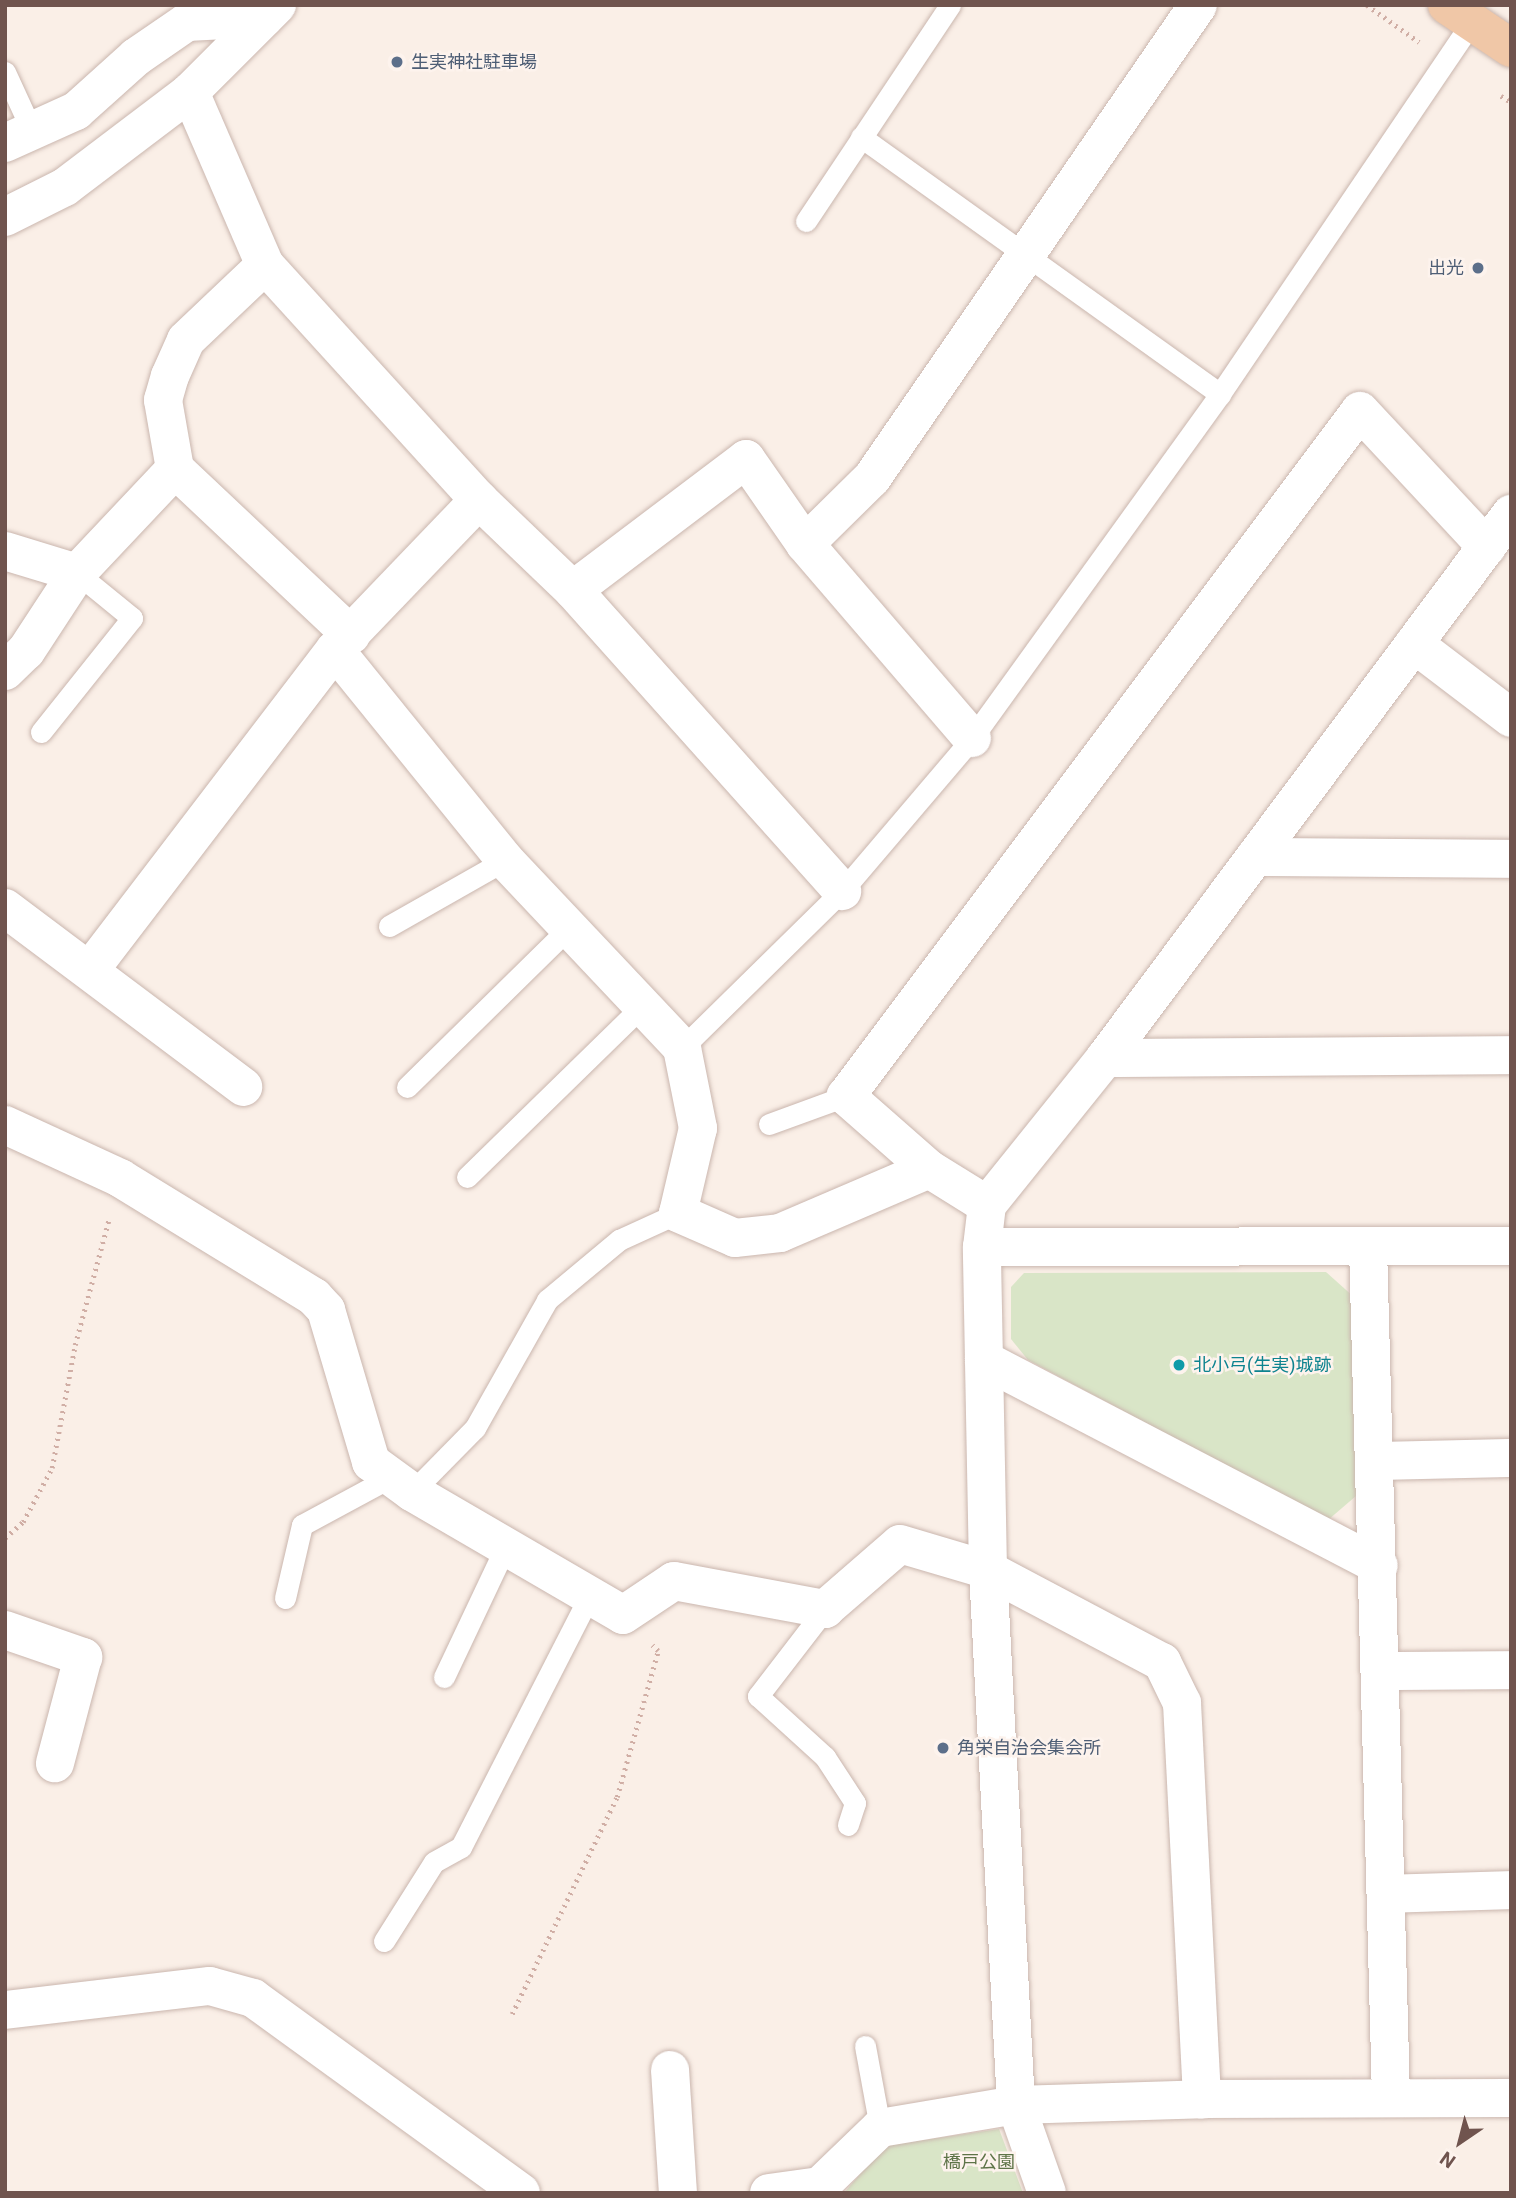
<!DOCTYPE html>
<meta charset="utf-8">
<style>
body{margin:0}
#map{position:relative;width:1516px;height:2198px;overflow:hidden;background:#faefe7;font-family:Roboto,"Noto Sans JP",sans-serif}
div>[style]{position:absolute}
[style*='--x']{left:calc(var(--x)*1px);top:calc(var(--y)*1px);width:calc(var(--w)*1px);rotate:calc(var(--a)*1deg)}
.green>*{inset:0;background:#d9e5c7}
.path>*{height:4.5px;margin-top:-2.25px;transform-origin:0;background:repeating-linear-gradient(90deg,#d0aea5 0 2px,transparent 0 7px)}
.roads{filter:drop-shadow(0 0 2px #cab6ae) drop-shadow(0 0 2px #cab6ae)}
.service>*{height:21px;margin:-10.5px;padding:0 10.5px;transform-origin:10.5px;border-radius:10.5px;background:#fff}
.minor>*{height:38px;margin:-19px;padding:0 19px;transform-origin:19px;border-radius:19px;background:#fff}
.primary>*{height:38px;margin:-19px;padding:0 19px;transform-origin:19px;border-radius:19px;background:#f0c7a7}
.dots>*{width:19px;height:19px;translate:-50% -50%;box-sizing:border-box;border:4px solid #fdf3ed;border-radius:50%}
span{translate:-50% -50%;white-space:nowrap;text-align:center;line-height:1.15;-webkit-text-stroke:5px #fdf3ed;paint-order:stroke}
.service-label{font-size:18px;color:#4e5e75}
.left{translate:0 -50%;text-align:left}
.right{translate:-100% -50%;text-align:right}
.culture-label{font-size:18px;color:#0d838f}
.park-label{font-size:18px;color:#5e7448}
.frame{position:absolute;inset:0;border:7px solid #70544e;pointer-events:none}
.north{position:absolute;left:1425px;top:2107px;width:70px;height:70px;-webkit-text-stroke:5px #fdf3ed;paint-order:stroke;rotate:215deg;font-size:19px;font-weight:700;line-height:28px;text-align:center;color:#70544e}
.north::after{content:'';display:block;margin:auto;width:24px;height:32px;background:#70544e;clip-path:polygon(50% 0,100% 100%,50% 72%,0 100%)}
</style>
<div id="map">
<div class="green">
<div style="clip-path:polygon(1326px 1272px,1355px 1298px,1363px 1490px,1328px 1520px,1028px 1360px,1011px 1339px,1011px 1287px,1024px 1273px)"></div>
<div style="clip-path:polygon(999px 2129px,1023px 2193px,844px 2193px,884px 2146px)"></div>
</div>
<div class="path">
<div style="--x:1367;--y:5;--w:64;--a:35.4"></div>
<div style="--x:1501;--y:96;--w:12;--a:31"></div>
<div style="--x:5;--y:1538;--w:24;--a:-42"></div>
<div style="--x:23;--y:1522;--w:61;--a:-61.8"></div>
<div style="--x:52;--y:1468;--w:125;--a:-79.4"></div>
<div style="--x:75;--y:1345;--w:131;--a:-74.9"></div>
<div style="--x:512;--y:2014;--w:241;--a:-64.2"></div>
<div style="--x:617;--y:1797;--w:152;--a:-74.3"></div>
<div style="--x:658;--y:1651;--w:8;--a:-135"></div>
</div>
<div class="roads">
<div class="service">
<div style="--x:5;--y:72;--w:65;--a:65.4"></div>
<div style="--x:861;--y:137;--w:442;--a:35.6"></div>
<div style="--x:806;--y:221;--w:260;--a:-56.3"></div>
<div style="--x:41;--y:732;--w:146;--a:-51.4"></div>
<div style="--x:132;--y:618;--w:71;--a:-140.7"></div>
<div style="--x:389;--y:926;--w:133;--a:-29.6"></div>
<div style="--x:682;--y:1048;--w:224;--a:-44.5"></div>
<div style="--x:842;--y:891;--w:201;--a:-49.6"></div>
<div style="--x:972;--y:738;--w:424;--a:-54.2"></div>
<div style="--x:1220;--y:394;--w:449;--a:-55.9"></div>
<div style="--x:407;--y:1087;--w:230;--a:-44.5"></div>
<div style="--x:769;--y:1124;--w:82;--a:-20"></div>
<div style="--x:467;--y:1177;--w:248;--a:-44.3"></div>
<div style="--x:412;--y:1492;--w:90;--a:-45.5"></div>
<div style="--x:475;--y:1428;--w:147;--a:-60.6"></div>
<div style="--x:547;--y:1300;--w:94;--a:-39.8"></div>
<div style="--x:619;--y:1240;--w:65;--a:-24.6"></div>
<div style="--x:285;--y:1598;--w:75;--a:-76.9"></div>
<div style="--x:302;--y:1525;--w:101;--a:-28.3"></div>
<div style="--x:825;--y:1609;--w:110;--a:127.6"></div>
<div style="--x:758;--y:1696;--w:91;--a:42.3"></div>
<div style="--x:825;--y:1757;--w:55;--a:56.9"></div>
<div style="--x:855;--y:1803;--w:23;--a:108"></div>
<div style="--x:444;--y:1677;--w:145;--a:-64.7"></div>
<div style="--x:384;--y:1941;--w:93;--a:-57.7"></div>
<div style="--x:434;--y:1862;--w:31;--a:-29"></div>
<div style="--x:461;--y:1847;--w:281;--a:-62.9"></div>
<div style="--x:865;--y:2046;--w:83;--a:79.6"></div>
</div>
<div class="minor">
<div style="--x:190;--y:92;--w:189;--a:66.6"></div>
<div style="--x:265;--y:265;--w:318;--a:47.7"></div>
<div style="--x:479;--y:500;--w:130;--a:43.8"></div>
<div style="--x:573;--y:590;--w:404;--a:48.2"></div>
<div style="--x:5;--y:143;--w:78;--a:-24.3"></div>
<div style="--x:76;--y:111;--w:81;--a:-42"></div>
<div style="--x:136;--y:57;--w:62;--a:-34.5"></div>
<div style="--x:187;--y:22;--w:77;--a:-3"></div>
<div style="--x:5;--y:217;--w:67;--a:-26.6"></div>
<div style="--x:65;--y:187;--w:157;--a:-37.2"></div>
<div style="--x:190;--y:92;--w:123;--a:-45"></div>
<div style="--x:175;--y:469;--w:70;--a:-99.9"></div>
<div style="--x:163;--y:400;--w:25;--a:-74"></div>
<div style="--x:170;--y:376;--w:39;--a:-66"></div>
<div style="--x:186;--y:340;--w:109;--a:-43.5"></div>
<div style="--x:805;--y:544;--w:256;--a:49.3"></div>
<div style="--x:5;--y:551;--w:75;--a:17"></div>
<div style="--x:573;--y:590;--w:217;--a:-37.1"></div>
<div style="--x:746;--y:459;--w:103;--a:55.2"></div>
<div style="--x:805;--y:544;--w:94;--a:-44.6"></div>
<div style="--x:872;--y:478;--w:574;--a:-55.42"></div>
<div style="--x:1414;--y:644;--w:122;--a:37.3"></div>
<div style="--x:335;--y:650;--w:270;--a:51"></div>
<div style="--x:505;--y:860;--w:258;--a:46.7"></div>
<div style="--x:682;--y:1048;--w:82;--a:78.7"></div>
<div style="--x:698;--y:1128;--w:87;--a:103.2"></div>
<div style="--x:678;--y:1213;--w:62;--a:23.7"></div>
<div style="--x:735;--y:1238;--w:45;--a:-6.3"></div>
<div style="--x:780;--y:1233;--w:162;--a:-23.2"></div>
<div style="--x:5;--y:671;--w:29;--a:-44"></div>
<div style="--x:26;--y:651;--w:93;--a:-56.8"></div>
<div style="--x:77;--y:573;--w:143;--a:-46.7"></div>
<div style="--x:175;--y:469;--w:242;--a:43.3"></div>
<div style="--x:1255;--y:857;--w:256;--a:0.4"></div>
<div style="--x:5;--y:908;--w:298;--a:36.9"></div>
<div style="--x:90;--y:970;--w:403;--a:-52.6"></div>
<div style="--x:335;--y:650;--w:208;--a:-46.2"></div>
<div style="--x:1105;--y:1058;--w:406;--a:-0.4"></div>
<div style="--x:5;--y:1125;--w:127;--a:24.7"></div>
<div style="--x:120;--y:1178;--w:228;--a:31.5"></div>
<div style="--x:314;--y:1297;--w:18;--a:47"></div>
<div style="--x:326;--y:1310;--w:159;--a:73.5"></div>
<div style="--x:371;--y:1462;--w:51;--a:36.2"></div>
<div style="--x:412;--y:1492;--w:244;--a:30.2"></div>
<div style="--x:623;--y:1615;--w:61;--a:-33.7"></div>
<div style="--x:674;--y:1581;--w:154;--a:10.5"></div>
<div style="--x:825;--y:1609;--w:99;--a:-40.9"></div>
<div style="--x:900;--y:1544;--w:92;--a:16.5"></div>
<div style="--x:988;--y:1570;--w:197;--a:27.9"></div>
<div style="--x:1162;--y:1662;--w:46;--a:64"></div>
<div style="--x:1182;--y:1703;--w:397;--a:87.1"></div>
<div style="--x:987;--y:1205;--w:68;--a:-148.2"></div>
<div style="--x:929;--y:1169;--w:111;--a:-138.7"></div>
<div style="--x:846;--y:1096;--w:856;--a:-53.12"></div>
<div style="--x:1360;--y:411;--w:186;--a:47"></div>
<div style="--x:982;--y:1247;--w:529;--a:-0.11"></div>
<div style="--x:1368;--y:1247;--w:851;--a:88.45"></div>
<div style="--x:984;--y:1360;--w:445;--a:27.5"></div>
<div style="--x:1376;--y:1461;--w:135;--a:-1.3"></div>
<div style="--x:5;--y:1630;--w:83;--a:19.1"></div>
<div style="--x:83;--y:1657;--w:110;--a:104.8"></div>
<div style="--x:1383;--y:1671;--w:128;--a:-0.4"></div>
<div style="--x:1386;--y:1894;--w:125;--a:-1.8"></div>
<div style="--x:5;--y:2010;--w:206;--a:-6.7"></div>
<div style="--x:210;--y:1986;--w:45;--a:15.6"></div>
<div style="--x:253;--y:1998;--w:331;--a:36"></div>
<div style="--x:670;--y:2070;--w:123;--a:86.3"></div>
<div style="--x:769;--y:2193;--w:51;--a:-7.8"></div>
<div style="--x:820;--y:2186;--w:83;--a:-44"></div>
<div style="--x:880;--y:2128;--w:138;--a:-9.6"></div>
<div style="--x:1016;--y:2105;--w:186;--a:-1.8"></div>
<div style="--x:1202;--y:2099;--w:309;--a:-0.2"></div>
<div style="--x:1047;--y:2193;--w:93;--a:-109.4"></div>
<div style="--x:1016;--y:2105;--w:536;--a:-93"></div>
<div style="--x:988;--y:1570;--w:323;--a:-91.1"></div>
<div style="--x:982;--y:1247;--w:42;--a:-83.2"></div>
<div style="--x:987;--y:1205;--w:189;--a:-51.2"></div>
<div style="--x:1105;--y:1058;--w:679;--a:-53.27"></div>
</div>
<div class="primary">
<div style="--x:1447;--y:5;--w:77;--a:33.9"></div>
</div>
</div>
<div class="dots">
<div style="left:397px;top:62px;background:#5c6f8a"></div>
<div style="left:1478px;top:268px;background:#5c6f8a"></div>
<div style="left:1179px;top:1365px;background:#0f9aa8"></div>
<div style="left:943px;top:1748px;background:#5c6f8a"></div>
</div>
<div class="service-label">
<span class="left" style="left:411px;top:62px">生実神社駐車場</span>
<span class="right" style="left:1464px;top:268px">出光</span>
<span class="left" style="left:957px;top:1748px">角栄自治会集会所</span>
</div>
<div class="culture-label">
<span class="left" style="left:1193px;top:1365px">北小弓(生実)城跡</span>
</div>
<div class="park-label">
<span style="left:979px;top:2162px">橋戸公園</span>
</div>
<div class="frame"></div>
<div class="north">N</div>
</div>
